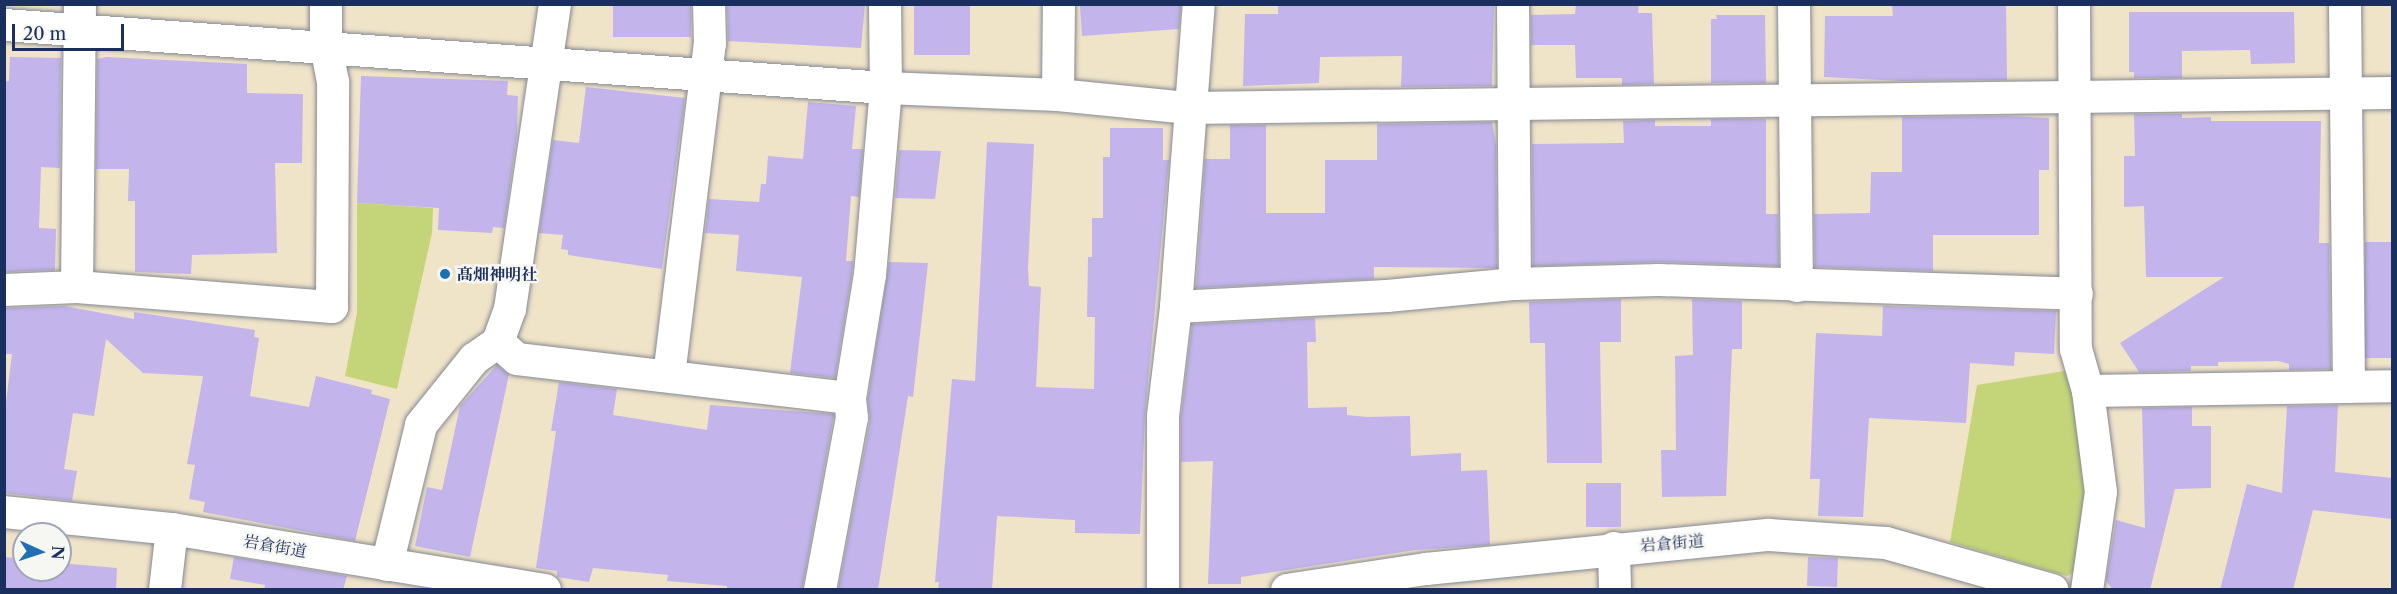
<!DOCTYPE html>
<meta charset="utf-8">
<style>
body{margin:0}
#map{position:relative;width:2397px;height:594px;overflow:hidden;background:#efe3c8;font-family:"Libre Caslon Text","Noto Serif JP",serif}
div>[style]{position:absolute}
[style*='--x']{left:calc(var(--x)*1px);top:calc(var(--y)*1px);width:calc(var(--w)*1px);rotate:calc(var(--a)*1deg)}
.green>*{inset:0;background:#c3d578}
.building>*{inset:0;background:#c3b4ec;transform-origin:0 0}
.roads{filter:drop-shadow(0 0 2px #858993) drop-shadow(0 0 2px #858993)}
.street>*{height:32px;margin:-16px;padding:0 16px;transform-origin:16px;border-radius:16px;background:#fff}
.dots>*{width:16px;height:16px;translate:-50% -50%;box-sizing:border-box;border:3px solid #f6f6f2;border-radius:50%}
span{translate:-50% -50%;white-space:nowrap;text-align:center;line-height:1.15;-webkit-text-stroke:5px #f6f6f2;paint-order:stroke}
.poi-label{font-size:16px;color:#1b2f5e;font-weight:700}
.left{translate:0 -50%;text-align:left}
.street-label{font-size:16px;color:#1b2f5e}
.frame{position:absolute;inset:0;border:6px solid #1b2f5e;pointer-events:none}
.north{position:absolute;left:12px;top:522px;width:60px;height:60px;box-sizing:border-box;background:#f6f6f2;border:2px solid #9ea6b7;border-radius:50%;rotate:93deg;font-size:16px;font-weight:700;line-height:24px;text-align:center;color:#1b2f5e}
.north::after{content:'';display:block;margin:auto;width:21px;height:27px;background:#1f6fb2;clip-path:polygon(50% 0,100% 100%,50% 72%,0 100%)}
.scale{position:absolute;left:12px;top:24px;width:112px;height:27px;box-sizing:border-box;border:3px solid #1b2f5e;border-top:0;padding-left:8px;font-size:18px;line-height:21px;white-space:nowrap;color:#1b2f5e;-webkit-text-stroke:4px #f6f6f2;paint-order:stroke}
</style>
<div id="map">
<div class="green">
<div style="clip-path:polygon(357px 203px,433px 208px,432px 233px,397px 389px,345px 376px,357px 313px)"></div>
<div style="clip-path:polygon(2070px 370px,2090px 493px,2077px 571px,2067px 576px,1950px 542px,1977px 385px)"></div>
</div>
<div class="building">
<div style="left:613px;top:4px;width:78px;height:33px"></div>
<div style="clip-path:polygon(727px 4px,865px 4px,861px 48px,728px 41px)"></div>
<div style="left:914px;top:4px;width:56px;height:51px"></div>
<div style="clip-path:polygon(1181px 4px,1179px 29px,1082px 36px,1080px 6px)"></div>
<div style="clip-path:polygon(1278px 4px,1494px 4px,1492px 86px,1401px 87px,1402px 56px,1320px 57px,1319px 83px,1243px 86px,1245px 14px,1278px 14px)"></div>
<div style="clip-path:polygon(1576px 4px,1639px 4px,1638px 13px,1652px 13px,1654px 84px,1622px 85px,1622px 78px,1576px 78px,1575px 45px,1531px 45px,1531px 15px,1575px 14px)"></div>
<div style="clip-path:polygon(1892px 4px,2006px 4px,2007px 80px,1902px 81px,1824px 77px,1825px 16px,1893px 16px)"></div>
<div style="clip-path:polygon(2129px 12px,2294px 12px,2295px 63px,2251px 64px,2250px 50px,2182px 51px,2182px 78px,2134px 78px,2134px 72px,2129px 72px)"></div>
<div style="clip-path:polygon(1716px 15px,1765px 15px,1766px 83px,1711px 83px,1711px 19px,1717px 19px)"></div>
<div style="clip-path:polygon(10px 57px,61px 58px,60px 168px,41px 167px,39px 228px,56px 229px,55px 270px,4px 272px,4px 81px,9px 81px)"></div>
<div style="clip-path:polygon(106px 57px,247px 64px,247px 93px,303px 94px,302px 163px,275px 163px,277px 253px,192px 255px,191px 274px,135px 272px,135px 201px,128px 201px,129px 169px,96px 169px,97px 59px)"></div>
<div style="clip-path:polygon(361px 76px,508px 81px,507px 95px,518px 96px,517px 135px,504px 228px,493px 227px,492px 233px,438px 230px,439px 208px,357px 203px)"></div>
<div style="clip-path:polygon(586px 87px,685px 98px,662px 269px,568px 255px,568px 250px,561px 249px,563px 235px,539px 233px,553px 140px,579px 143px)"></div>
<div style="clip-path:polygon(808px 102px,856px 106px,852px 149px,863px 149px,859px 197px,851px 196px,846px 261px,853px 261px,852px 273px,835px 378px,790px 373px,802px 277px,736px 271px,739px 235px,705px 233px,709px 199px,759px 202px,761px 184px,766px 184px,768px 156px,803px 159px)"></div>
<div style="clip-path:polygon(2134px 114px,2182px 114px,2182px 118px,2211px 117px,2211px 121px,2321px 121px,2319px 243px,2329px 243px,2331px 369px,2289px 370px,2289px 364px,2278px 361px,2218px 362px,2218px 366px,2191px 366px,2191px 371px,2139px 372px,2120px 343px,2224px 277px,2146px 277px,2144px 206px,2124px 207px,2124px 156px,2135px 156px)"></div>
<div style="clip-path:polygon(2007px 116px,2049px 118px,2049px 170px,2039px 170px,2039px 235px,1933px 235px,1933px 271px,1815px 267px,1814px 214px,1870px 213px,1871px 172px,1902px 172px,1902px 117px)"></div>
<div style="clip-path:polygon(1711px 119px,1766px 119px,1766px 214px,1778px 214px,1779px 266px,1660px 262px,1533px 266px,1532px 144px,1624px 143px,1623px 121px,1655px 120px,1655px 126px,1711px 126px)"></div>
<div style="clip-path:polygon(1492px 122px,1496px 144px,1497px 268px,1374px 267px,1374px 279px,1196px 288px,1205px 159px,1230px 159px,1230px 125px,1266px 125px,1266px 213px,1325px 213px,1325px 160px,1377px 160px,1377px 124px)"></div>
<div style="clip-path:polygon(1110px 128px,1163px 128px,1163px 160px,1169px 160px,1145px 414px,1140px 534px,1075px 533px,1075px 520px,997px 516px,992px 590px,938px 590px,939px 582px,935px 582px,952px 379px,975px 381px,987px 142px,1034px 144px,1028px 268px,1029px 286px,1041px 287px,1036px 387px,1094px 389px,1095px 317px,1087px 317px,1088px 257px,1092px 257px,1092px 218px,1103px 218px,1103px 157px,1110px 157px)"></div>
<div style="clip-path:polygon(899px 150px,941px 151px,935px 199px,895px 198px)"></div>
<div style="left:2365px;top:242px;width:27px;height:116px"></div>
<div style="clip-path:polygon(889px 262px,928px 263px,913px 397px,908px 396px,878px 590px,838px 590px,870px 421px,868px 399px)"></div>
<div style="clip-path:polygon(1621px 299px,1621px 342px,1600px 342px,1602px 463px,1547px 463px,1545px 343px,1530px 343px,1529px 302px)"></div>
<div style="clip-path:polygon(1692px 299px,1742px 301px,1742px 349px,1732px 349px,1726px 496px,1662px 497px,1661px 450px,1676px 450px,1675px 356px,1693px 355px)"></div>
<div style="clip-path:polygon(64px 306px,134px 319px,134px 312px,255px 330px,254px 337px,259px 338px,250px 396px,309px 407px,316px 376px,372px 390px,371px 394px,390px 399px,355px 541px,203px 512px,205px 502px,189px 499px,195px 465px,187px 464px,203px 376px,143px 373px,106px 339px,94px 416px,73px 413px,64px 469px,77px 471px,72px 501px,4px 493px,4px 418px,12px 354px,4px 354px,4px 308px)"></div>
<div style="clip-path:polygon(1883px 306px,2056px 311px,2054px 354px,2015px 352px,2014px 366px,1970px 363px,1966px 423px,1869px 418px,1863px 517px,1818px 516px,1820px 479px,1810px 479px,1816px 333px,1882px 336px)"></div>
<div style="clip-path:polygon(1315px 318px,1316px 342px,1307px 342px,1308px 408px,1347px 407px,1347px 415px,1367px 417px,1410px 416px,1411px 456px,1461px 453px,1461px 471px,1487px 470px,1490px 545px,1415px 550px,1241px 577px,1241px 584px,1208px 584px,1213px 461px,1181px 462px,1181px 417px,1192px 324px)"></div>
<div style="clip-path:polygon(497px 365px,509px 374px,470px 557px,415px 546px,427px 487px,442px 490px,460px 406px)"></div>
<div style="clip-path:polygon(559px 382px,617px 389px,613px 415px,707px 430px,710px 405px,834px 414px,802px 590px,727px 590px,727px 586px,667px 581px,668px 575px,593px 568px,589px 582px,557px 577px,557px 571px,536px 568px,556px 431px,551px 431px)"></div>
<div style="clip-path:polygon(2338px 405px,2335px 472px,2392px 478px,2392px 519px,2313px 510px,2293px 590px,2220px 590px,2247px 484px,2282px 493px,2287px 406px)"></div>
<div style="clip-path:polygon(2192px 407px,2192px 426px,2211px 426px,2211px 488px,2175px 489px,2150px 590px,2113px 590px,2106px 581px,2116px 520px,2145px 528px,2142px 408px)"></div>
<div style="left:1586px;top:483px;width:35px;height:44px"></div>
<div style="clip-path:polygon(4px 557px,24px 559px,24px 570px,60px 570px,60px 563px,117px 568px,116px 590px,4px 590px)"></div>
<div style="clip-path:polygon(234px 557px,347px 576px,343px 590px,264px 590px,265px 585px,230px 579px)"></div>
<div style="left:1808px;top:557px;width:30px;height:29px;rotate:2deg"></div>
</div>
<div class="roads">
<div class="street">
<div style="--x:1513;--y:4;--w:280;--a:89.6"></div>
<div style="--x:1794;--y:4;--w:282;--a:89.4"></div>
<div style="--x:2074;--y:4;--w:345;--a:89.7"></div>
<div style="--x:2076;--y:349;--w:44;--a:74.1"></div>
<div style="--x:2088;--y:391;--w:102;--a:82.7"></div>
<div style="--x:2101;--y:492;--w:99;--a:98.1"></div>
<div style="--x:2345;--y:4;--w:383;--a:89.4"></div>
<div style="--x:4;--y:25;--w:884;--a:4.09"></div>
<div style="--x:886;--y:88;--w:172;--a:2.3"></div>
<div style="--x:1058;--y:95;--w:132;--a:5.7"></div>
<div style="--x:1189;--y:108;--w:1203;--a:-0.71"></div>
<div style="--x:1058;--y:95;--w:91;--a:-89.4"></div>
<div style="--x:77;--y:287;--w:283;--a:-89.4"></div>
<div style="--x:4;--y:290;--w:73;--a:-2.4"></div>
<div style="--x:77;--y:287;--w:256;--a:4.5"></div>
<div style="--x:332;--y:307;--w:225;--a:-89.7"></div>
<div style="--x:333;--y:82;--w:36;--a:-101"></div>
<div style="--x:326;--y:47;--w:43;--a:-90"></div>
<div style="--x:1176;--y:307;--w:211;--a:-3"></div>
<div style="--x:1387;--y:296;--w:129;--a:-5.4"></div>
<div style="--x:1515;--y:284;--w:144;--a:-1.6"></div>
<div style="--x:1659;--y:280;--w:418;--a:1.9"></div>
<div style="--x:498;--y:342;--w:25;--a:42"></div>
<div style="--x:517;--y:359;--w:335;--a:6.7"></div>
<div style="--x:669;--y:376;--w:335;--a:-83"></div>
<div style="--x:710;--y:44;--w:40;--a:-91.4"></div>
<div style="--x:2088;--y:391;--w:304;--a:-0.9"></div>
<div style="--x:4;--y:512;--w:169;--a:5.8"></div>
<div style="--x:172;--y:529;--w:378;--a:9.3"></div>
<div style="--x:1614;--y:548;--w:42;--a:88.6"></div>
<div style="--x:387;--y:565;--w:144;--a:-76.3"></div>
<div style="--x:421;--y:425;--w:85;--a:-51.2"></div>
<div style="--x:474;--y:359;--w:29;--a:-35"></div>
<div style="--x:498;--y:342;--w:35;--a:-70"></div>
<div style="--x:510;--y:309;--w:308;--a:-81.6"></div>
<div style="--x:165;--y:590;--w:61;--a:-83.5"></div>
<div style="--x:820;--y:590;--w:175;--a:-79.5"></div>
<div style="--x:852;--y:418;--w:20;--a:-96"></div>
<div style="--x:850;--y:398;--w:125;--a:-80.8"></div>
<div style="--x:870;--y:275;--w:188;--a:-85.1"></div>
<div style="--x:886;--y:88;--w:84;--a:-90.7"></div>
<div style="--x:1163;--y:590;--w:174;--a:-90"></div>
<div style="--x:1163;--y:416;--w:110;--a:-83.2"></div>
<div style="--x:1176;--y:307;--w:304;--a:-85.7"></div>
<div style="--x:1287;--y:590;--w:141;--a:-8.6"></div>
<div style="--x:1426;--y:569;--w:345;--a:-5.7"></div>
<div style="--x:1769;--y:535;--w:117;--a:3.9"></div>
<div style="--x:1886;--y:543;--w:173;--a:15.8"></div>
</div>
</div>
<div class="dots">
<div style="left:445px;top:274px;background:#1f6fb2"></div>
</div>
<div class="poi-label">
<span class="left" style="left:457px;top:274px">髙畑神明社</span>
</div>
<div class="street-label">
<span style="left:1672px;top:543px;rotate:-5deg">岩倉街道</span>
<span style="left:275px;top:546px;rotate:10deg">岩倉街道</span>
</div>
<div class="frame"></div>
<div class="north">N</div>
<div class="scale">20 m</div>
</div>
